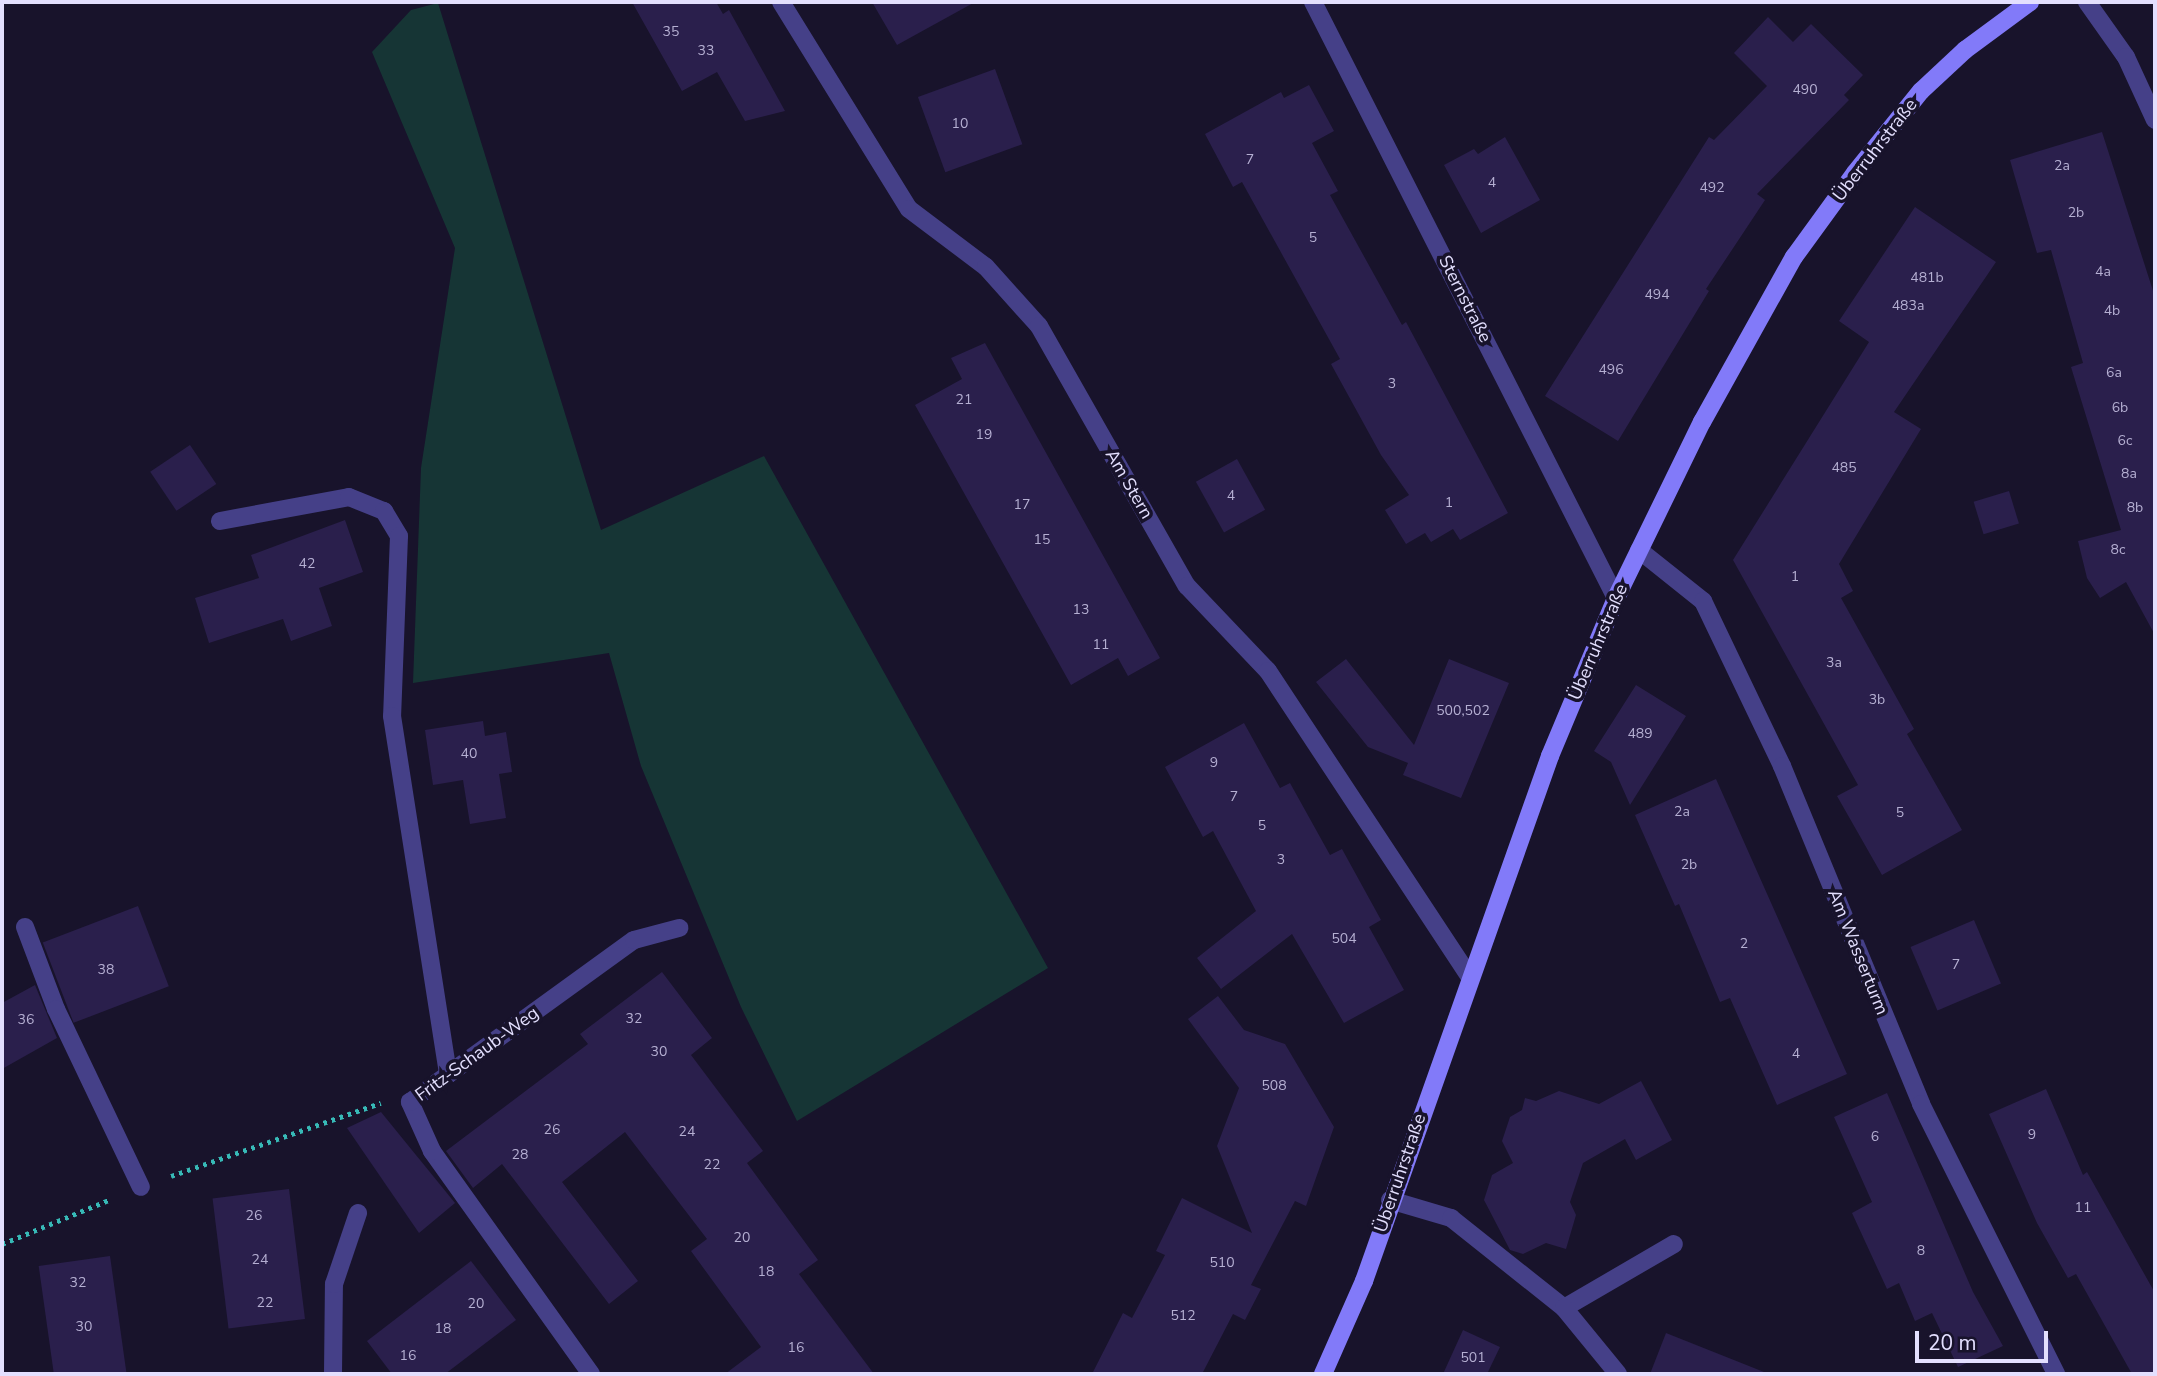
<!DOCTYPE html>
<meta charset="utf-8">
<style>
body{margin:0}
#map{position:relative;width:2157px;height:1376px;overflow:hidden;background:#18132b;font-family:"Nunito Sans",sans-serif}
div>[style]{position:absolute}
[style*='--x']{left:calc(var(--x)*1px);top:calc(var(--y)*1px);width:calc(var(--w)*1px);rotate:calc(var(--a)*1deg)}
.green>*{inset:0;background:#163535}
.building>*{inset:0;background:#2a1f4c;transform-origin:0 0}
.path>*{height:4.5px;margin-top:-2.25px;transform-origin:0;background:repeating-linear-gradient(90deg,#37bab7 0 3.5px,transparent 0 8.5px)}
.service>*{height:18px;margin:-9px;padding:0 9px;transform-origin:9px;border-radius:9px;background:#454088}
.minor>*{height:18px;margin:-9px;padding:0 9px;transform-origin:9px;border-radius:9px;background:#454088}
.secondary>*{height:18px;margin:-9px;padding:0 9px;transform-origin:9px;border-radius:9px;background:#827af9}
span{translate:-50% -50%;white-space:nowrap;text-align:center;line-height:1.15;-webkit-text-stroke:7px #18132b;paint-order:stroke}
.number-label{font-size:14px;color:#b5afd2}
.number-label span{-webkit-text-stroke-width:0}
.street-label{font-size:18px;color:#e3dffe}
.frame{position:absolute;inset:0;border:4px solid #e3dffe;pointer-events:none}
.scale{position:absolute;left:1915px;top:1331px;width:133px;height:32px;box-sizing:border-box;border:4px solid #e3dffe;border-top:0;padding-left:9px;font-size:21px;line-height:24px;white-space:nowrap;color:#e3dffe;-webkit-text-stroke:5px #18132b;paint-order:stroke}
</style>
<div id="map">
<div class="green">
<div style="clip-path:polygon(438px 3px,601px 530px,764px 456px,1048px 968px,797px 1121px,741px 1007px,641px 766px,609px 653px,413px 683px,421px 468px,455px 248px,372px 52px,411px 10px)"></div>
</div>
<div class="building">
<div style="clip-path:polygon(632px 2px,716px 2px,723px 14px,729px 10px,785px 111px,745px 121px,717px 72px,682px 91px)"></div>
<div style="clip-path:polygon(872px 2px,975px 2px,897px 45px)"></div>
<div style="clip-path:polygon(1768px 17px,1793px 42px,1811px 24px,1863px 75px,1844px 95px,1849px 100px,1757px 194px,1765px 200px,1706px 289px,1709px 291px,1618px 441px,1545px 396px,1709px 137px,1714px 140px,1767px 86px,1734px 53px)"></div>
<div style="left:995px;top:69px;width:80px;height:82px;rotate:70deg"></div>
<div style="clip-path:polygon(1309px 85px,1334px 131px,1312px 143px,1338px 191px,1330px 195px,1402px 325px,1406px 322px,1508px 513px,1460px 540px,1453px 529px,1431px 542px,1425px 533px,1406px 544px,1385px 510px,1409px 495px,1381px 455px,1331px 364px,1340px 359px,1242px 182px,1233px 187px,1205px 134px,1281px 92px,1284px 98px)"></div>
<div style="clip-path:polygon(2102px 132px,2155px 297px,2155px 635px,2126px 582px,2100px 598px,2087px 578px,2078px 541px,2121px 530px,2071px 367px,2083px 363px,2051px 250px,2037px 253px,2010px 160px)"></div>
<div style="clip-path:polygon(1505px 137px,1540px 200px,1481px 233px,1444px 165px,1474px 149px,1478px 154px)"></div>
<div style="clip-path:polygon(1915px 207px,1996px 262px,1894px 412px,1921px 429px,1839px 564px,1853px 591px,1841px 598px,1914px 729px,1907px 734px,1962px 830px,1882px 875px,1837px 796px,1858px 785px,1733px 560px,1869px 342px,1839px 321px)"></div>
<div style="clip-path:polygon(985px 343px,1160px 658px,1128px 676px,1118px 658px,1071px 685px,915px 405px,962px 379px,951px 358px)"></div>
<div style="left:190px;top:445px;width:47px;height:48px;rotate:56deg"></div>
<div style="left:1237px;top:459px;width:58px;height:47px;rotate:61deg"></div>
<div style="left:2009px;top:491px;width:34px;height:37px;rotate:73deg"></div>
<div style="clip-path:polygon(345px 520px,363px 572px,319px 588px,332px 626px,291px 641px,283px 619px,209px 643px,195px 598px,259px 578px,251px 555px)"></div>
<div style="clip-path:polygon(1346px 659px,1414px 745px,1449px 659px,1509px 683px,1461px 798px,1403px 775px,1408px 763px,1368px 747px,1316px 682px)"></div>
<div style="clip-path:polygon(1636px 685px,1686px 716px,1630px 805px,1611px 762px,1594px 751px)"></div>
<div style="clip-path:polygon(483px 721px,485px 736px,506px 732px,512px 772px,499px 774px,506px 818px,470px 824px,463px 780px,433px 785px,425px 730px)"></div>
<div style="clip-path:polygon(1244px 723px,1280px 788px,1290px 783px,1330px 855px,1342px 849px,1381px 920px,1369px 927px,1404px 990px,1344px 1023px,1292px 934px,1221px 989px,1197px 958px,1256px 911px,1213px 831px,1203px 837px,1165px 767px)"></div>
<div style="clip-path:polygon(1716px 779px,1847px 1074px,1777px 1105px,1730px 998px,1720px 1002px,1679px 904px,1675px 906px,1635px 815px)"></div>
<div style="left:138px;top:906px;width:86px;height:102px;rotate:69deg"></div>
<div style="left:1974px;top:920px;width:69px;height:69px;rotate:67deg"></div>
<div style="clip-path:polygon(662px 972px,712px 1038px,691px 1055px,763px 1151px,747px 1163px,818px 1260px,799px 1274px,874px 1374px,725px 1374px,761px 1347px,691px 1251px,707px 1239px,625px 1132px,562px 1182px,638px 1281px,609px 1304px,502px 1164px,473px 1188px,446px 1151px,588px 1044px,580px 1034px)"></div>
<div style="clip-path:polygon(35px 985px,57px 1038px,2px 1069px,2px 1003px)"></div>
<div style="clip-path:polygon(1218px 996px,1244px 1030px,1285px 1044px,1334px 1127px,1306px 1206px,1295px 1201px,1251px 1285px,1261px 1289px,1245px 1320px,1233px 1314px,1202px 1374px,1092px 1374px,1123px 1313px,1132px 1318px,1165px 1255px,1156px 1251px,1182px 1198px,1252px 1233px,1217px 1146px,1239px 1088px,1188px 1019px)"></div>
<div style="clip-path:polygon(1641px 1081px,1672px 1140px,1636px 1160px,1625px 1139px,1583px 1163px,1570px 1202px,1576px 1215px,1566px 1249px,1546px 1243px,1523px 1254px,1510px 1250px,1484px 1200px,1492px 1175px,1513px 1163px,1502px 1141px,1510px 1117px,1522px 1110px,1525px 1098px,1536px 1101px,1559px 1091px,1599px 1104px)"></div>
<div style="clip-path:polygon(2046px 1089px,2083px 1175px,2087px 1172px,2155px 1293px,2155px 1374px,2132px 1374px,2076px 1274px,2068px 1278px,2037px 1223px,1989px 1114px)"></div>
<div style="clip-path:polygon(1887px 1093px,1973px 1292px,2003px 1346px,1958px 1367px,1932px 1313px,1915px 1321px,1899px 1283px,1887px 1289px,1852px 1213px,1872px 1202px,1834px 1117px)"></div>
<div style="clip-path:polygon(381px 1112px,455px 1203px,419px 1233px,347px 1128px)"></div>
<div style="left:289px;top:1189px;width:131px;height:77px;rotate:83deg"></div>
<div style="left:110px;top:1256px;width:119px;height:72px;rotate:82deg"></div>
<div style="clip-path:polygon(471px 1261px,516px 1320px,445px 1374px,392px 1374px,367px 1341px)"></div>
<div style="clip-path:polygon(1463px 1330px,1500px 1347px,1487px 1374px,1443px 1374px)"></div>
<div style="clip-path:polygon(1666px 1333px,1764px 1372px,1763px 1374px,1650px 1374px)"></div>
</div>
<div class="path">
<div style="--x:171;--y:1176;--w:222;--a:-19.2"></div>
<div style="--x:2;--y:1244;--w:118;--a:-22.4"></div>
</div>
<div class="service">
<div style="--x:220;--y:521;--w:131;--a:-10.5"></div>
<div style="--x:349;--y:497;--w:38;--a:22"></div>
<div style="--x:384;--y:511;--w:29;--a:59"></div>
<div style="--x:399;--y:536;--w:180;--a:92.2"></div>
<div style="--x:392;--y:716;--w:363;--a:81.1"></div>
<div style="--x:25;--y:927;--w:88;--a:69.3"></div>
<div style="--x:56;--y:1009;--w:197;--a:64.5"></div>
<div style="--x:1390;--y:1200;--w:64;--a:16.4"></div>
<div style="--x:1451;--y:1218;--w:144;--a:38.5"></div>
<div style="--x:1564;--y:1308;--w:127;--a:-30.2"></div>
<div style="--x:1564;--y:1308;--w:85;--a:50.7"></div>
</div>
<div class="minor">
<div style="--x:781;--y:2;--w:243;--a:58.3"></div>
<div style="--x:909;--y:209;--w:96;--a:37"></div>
<div style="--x:986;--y:267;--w:79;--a:48.1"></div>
<div style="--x:1039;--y:326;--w:299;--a:60.4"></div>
<div style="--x:1187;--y:586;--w:117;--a:46.4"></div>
<div style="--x:1268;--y:671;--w:365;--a:56.6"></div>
<div style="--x:1313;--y:2;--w:669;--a:63.05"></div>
<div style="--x:2087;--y:2;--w:67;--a:54.7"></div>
<div style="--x:2126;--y:57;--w:69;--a:65.3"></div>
<div style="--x:1639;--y:550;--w:82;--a:38.6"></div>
<div style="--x:1703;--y:601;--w:183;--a:64.4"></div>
<div style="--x:1782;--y:766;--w:365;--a:67.6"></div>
<div style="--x:1921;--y:1104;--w:302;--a:63.4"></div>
<div style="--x:333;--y:1374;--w:90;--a:-89.4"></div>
<div style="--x:334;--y:1284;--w:75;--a:-71.3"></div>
<div style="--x:591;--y:1374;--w:274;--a:-125.5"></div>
<div style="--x:432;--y:1151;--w:54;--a:-114.2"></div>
<div style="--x:410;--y:1102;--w:276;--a:-35.9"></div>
<div style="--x:634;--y:940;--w:47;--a:-14.9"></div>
</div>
<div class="secondary">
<div style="--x:1323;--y:1374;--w:102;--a:-66.2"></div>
<div style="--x:1364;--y:1281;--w:557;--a:-70.49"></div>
<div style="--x:1550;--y:756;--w:171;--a:-67.3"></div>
<div style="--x:1616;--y:598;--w:196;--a:-64"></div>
<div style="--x:1702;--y:422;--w:189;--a:-60.9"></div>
<div style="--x:1794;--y:257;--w:104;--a:-54"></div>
<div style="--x:1855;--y:173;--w:105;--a:-51.2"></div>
<div style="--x:1921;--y:91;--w:60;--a:-43"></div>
<div style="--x:1965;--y:50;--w:81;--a:-36.4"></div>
</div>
<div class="number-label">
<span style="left:671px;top:32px">35</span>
<span style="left:706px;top:51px">33</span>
<span style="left:1805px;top:90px">490</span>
<span style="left:960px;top:124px">10</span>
<span style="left:1250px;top:160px">7</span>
<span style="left:2062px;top:166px">2a</span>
<span style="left:1492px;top:183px">4</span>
<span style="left:1712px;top:188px">492</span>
<span style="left:2076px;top:213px">2b</span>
<span style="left:1313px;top:238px">5</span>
<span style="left:2103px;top:272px">4a</span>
<span style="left:1927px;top:278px">481b</span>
<span style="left:1657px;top:295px">494</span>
<span style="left:1908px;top:306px">483a</span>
<span style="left:2112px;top:311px">4b</span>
<span style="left:1611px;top:370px">496</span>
<span style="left:2114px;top:373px">6a</span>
<span style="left:1392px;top:384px">3</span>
<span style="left:964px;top:400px">21</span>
<span style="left:2120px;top:408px">6b</span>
<span style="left:984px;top:435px">19</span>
<span style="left:2125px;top:441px">6c</span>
<span style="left:1844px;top:468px">485</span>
<span style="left:2129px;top:474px">8a</span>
<span style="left:1231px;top:496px">4</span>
<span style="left:1449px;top:503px">1</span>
<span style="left:1022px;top:505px">17</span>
<span style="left:2135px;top:508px">8b</span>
<span style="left:1042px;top:540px">15</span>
<span style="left:2118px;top:550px">8c</span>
<span style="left:307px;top:564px">42</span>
<span style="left:1795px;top:577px">1</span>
<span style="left:1081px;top:610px">13</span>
<span style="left:1101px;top:645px">11</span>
<span style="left:1834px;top:663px">3a</span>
<span style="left:1877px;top:700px">3b</span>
<span style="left:1463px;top:711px">500,502</span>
<span style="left:1640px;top:734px">489</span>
<span style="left:469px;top:754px">40</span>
<span style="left:1214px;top:763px">9</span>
<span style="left:1234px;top:797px">7</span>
<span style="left:1682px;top:812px">2a</span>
<span style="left:1900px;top:813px">5</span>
<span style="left:1262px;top:826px">5</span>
<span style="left:1281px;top:860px">3</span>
<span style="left:1689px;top:865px">2b</span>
<span style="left:1344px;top:939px">504</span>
<span style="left:1744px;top:944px">2</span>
<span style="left:1956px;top:965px">7</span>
<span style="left:106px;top:970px">38</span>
<span style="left:634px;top:1019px">32</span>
<span style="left:26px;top:1020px">36</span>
<span style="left:659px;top:1052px">30</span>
<span style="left:1796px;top:1054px">4</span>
<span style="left:1274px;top:1086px">508</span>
<span style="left:552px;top:1130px">26</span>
<span style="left:687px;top:1132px">24</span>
<span style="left:2032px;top:1135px">9</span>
<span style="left:1875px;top:1137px">6</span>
<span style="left:520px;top:1155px">28</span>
<span style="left:712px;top:1165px">22</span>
<span style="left:2083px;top:1208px">11</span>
<span style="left:254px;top:1216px">26</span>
<span style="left:742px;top:1238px">20</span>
<span style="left:1921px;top:1251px">8</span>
<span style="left:260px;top:1260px">24</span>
<span style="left:1222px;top:1263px">510</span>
<span style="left:766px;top:1272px">18</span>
<span style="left:78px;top:1283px">32</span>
<span style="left:265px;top:1303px">22</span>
<span style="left:476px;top:1304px">20</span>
<span style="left:1183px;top:1316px">512</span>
<span style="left:84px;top:1327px">30</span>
<span style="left:443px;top:1329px">18</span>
<span style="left:796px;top:1348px">16</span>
<span style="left:408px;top:1356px">16</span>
<span style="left:1473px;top:1358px">501</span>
</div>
<div class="street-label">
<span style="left:1875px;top:150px;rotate:-52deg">Überruhrstraße</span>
<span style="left:1465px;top:299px;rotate:63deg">Sternstraße</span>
<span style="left:1129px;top:484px;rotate:60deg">Am Stern</span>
<span style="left:1598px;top:642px;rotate:-67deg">Überruhrstraße</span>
<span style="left:1858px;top:952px;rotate:68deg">Am Wasserturm</span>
<span style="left:477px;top:1054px;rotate:-36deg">Fritz-Schaub-Weg</span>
<span style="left:1400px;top:1173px;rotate:-71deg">Überruhrstraße</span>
</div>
<div class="frame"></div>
<div class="scale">20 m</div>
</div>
